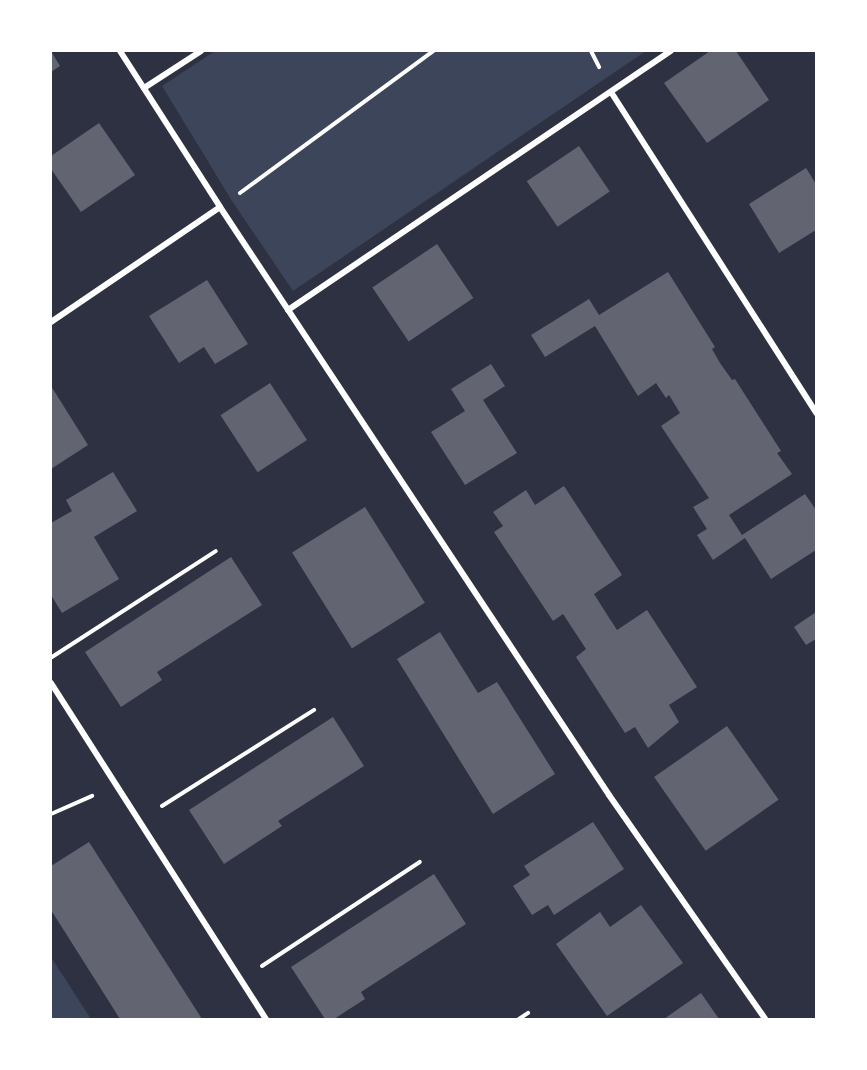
<!DOCTYPE html>
<style>
body{margin:0}
#map{position:relative;width:867px;height:1070px;overflow:hidden;background:#2d3142;font-family:"Work Sans",sans-serif}
div>[style]{position:absolute}
[style*='--x']{left:calc(var(--x)*1px);top:calc(var(--y)*1px);width:calc(var(--w)*1px);rotate:calc(var(--a)*1deg)}
.green>*{inset:0;background:#3c4559}
.building>*{inset:0;background:#626471;transform-origin:0 0}
.path>*{height:4px;margin:-2px;padding:0 2px;transform-origin:2px;border-radius:2px;background:#fff}
.minor>*{height:6px;margin:-3px;padding:0 3px;transform-origin:3px;border-radius:3px;background:#fff}
span{translate:-50% -50%;white-space:nowrap;text-align:center;line-height:1.15;-webkit-text-stroke:4.5px #fff;paint-order:stroke}
.frame{position:absolute;inset:0;border:52px solid #fff;pointer-events:none}
</style>
<div id="map">
<div class="green">
<div style="clip-path:polygon(215px 51px,646px 51px,293px 291px,232px 201px,162px 86px)"></div>
<div style="clip-path:polygon(51px 957px,91px 1019px,51px 1019px)"></div>
</div>
<div class="building">
<div style="clip-path:polygon(51px 51px,60px 66px,51px 72px)"></div>
<div style="clip-path:polygon(710px 51px,736px 51px,769px 100px,707px 143px,664px 83px)"></div>
<div style="clip-path:polygon(99px 123px,135px 175px,81px 212px,51px 169px,51px 156px)"></div>
<div style="left:579px;top:146px;width:55px;height:63px;rotate:56deg"></div>
<div style="clip-path:polygon(806px 168px,816px 184px,816px 230px,779px 253px,749px 204px)"></div>
<div style="left:437px;top:244px;width:65px;height:78px;rotate:56deg"></div>
<div style="clip-path:polygon(668px 272px,715px 347px,712px 349px,720px 363px,732px 380px,735px 379px,781px 451px,777px 453px,792px 474px,729px 515px,742px 535px,805px 494px,816px 510px,816px 550px,771px 579px,745px 538px,713px 560px,697px 535px,707px 529px,693px 507px,709px 498px,661px 426px,680px 413px,669px 395px,666px 398px,656px 383px,638px 396px,595px 326px,545px 357px,531px 335px,589px 299px,599px 315px)"></div>
<div style="clip-path:polygon(207px 280px,248px 344px,215px 364px,204px 347px,179px 363px,149px 316px)"></div>
<div style="clip-path:polygon(491px 364px,505px 386px,483px 400px,517px 453px,465px 485px,431px 432px,465px 411px,451px 389px)"></div>
<div style="left:270px;top:383px;width:68px;height:59px;rotate:57deg"></div>
<div style="clip-path:polygon(51px 386px,88px 445px,51px 469px)"></div>
<div style="clip-path:polygon(113px 472px,137px 511px,94px 537px,119px 579px,62px 613px,51px 595px,51px 523px,72px 511px,66px 500px)"></div>
<div style="clip-path:polygon(564px 486px,622px 575px,594px 594px,606px 613px,617px 630px,647px 610px,697px 687px,669px 705px,679px 722px,648px 748px,635px 727px,625px 733px,576px 657px,586px 649px,563px 614px,553px 621px,494px 532px,503px 526px,493px 512px,526px 490px,535px 505px)"></div>
<div style="left:365px;top:507px;width:113px;height:86px;rotate:58deg"></div>
<div style="clip-path:polygon(231px 557px,262px 605px,157px 672px,162px 680px,121px 707px,85px 652px)"></div>
<div style="clip-path:polygon(816px 612px,816px 639px,806px 645px,794px 627px)"></div>
<div style="clip-path:polygon(440px 632px,478px 693px,497px 682px,555px 774px,493px 814px,397px 659px)"></div>
<div style="clip-path:polygon(333px 717px,364px 766px,278px 821px,282px 826px,224px 864px,189px 810px)"></div>
<div style="left:727px;top:726px;width:90px;height:89px;rotate:55deg"></div>
<div style="clip-path:polygon(593px 822px,624px 869px,554px 915px,548px 905px,532px 915px,513px 886px,530px 875px,524px 866px)"></div>
<div style="clip-path:polygon(89px 842px,202px 1019px,120px 1019px,51px 910px,51px 866px)"></div>
<div style="clip-path:polygon(434px 874px,466px 924px,361px 992px,365px 999px,334px 1019px,325px 1019px,291px 967px)"></div>
<div style="clip-path:polygon(641px 905px,683px 963px,607px 1016px,556px 944px,600px 912px,610px 927px)"></div>
<div style="clip-path:polygon(701px 993px,719px 1019px,664px 1019px)"></div>
</div>
<div class="path">
<div style="--x:591;--y:51;--w:18;--a:63"></div>
<div style="--x:240;--y:193;--w:240;--a:-36.3"></div>
<div style="--x:52;--y:657;--w:195;--a:-32.9"></div>
<div style="--x:162;--y:806;--w:180;--a:-32.3"></div>
<div style="--x:51;--y:814;--w:45;--a:-23.7"></div>
<div style="--x:262;--y:966;--w:189;--a:-33.4"></div>
<div style="--x:519;--y:1019;--w:11;--a:-34"></div>
</div>
<div class="minor">
<div style="--x:120;--y:51;--w:185;--a:57.3"></div>
<div style="--x:220;--y:207;--w:705;--a:56.51"></div>
<div style="--x:609;--y:795;--w:273;--a:55.1"></div>
<div style="--x:144;--y:88;--w:68;--a:-33"></div>
<div style="--x:611;--y:92;--w:381;--a:57.4"></div>
<div style="--x:288;--y:310;--w:462;--a:-34.1"></div>
<div style="--x:51;--y:322;--w:204;--a:-34.2"></div>
<div style="--x:51;--y:683;--w:399;--a:57.4"></div>
</div>
<div class="frame"></div>
</div>
